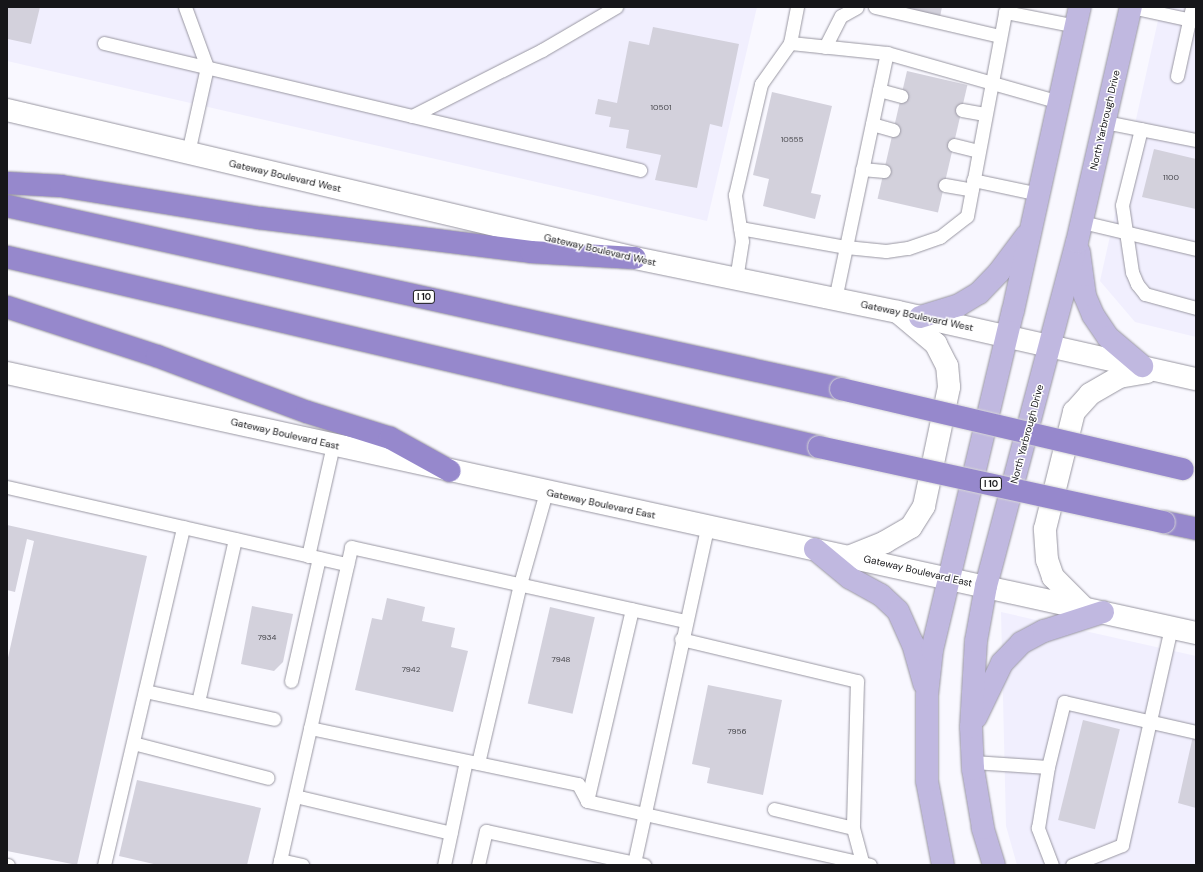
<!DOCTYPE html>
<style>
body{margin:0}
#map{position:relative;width:1203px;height:872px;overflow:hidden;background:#f9f8ff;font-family:"DM Sans",sans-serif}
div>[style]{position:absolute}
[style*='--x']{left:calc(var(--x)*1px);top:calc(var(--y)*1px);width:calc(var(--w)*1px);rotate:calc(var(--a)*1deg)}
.built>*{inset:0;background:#f1effe}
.building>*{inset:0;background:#d3d1dc;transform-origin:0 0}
.roads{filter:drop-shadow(0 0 1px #9997a2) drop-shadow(0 0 1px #9997a2)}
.service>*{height:13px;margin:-6.5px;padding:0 6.5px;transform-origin:6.5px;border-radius:6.5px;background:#fff}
.secondary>*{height:22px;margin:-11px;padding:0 11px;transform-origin:11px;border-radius:11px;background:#fff}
.primary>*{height:22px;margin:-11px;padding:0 11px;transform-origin:11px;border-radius:11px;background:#c0b8e0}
.motorway>*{height:22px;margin:-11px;padding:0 11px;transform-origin:11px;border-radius:11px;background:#9688cc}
.bridges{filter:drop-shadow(0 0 1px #d5d5d6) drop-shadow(0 0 1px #d5d5d6)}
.motorway-bridge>*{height:22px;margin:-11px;padding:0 11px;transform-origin:11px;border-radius:11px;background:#9688cc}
span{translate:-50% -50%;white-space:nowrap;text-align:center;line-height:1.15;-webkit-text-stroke:3px #fff;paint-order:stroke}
.number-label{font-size:8px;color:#45454a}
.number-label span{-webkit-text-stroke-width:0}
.shield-label span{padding:1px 3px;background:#fff;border:1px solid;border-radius:3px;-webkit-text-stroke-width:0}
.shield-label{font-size:9px;color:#161619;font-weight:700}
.street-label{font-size:10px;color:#161619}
.frame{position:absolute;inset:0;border:8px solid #161619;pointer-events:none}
</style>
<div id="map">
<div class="built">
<div style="clip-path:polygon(7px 7px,757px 7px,707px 221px,7px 61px)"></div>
<div style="clip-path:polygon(1161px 7px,1196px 7px,1196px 337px,1135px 322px,1100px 281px)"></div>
<div style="clip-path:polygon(1001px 612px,1196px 656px,1196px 865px,1017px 865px,1006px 826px)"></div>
</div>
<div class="building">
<div style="clip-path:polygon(7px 7px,40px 7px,31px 44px,8px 39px,7px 42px)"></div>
<div style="clip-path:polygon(903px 7px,942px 7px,940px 17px)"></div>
<div style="clip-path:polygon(653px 27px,739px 44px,722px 127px,710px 124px,697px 188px,655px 180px,661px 155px,626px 148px,629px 130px,609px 127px,611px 117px,595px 114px,598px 99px,617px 103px,629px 41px,649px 45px)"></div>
<div style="left:907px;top:71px;width:62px;height:131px;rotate:13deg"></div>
<div style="clip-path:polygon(772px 92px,832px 106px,811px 193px,821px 195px,815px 219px,763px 206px,769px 179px,753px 175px)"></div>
<div style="clip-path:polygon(1154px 149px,1196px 159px,1196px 209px,1142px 197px)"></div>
<div style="clip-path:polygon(7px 525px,147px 556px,77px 865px,7px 851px,7px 662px,34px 541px,27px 539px,15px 592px,7px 590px)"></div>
<div style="clip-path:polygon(387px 598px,425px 607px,422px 621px,455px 628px,451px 647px,468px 651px,453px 712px,355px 690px,372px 618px,382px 620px)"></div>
<div style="clip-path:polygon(252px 606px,293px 614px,283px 662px,274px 671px,241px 664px)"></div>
<div style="left:550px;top:607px;width:46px;height:99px;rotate:13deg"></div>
<div style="clip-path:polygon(708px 685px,782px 700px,763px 795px,707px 783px,710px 768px,692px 764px)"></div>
<div style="left:1083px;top:720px;width:38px;height:103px;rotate:14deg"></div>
<div style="clip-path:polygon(1193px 736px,1196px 737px,1196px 808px,1178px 803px)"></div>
<div style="clip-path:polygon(137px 780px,261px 808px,247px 865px,158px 865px,119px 856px)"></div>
</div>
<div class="roads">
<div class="service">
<div style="--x:185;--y:7;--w:64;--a:69.9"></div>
<div style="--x:207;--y:67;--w:88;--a:102.5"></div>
<div style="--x:875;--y:7;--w:128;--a:13.1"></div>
<div style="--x:1131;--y:7;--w:66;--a:12.2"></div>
<div style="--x:104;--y:43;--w:551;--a:13.33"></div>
<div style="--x:790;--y:43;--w:37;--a:-79"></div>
<div style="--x:825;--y:47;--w:35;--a:-63"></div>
<div style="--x:841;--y:16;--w:18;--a:-29"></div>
<div style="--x:1177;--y:76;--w:71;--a:-77.7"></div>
<div style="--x:879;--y:90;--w:23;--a:15"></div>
<div style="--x:962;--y:110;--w:23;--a:10"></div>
<div style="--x:412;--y:116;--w:146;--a:-26.9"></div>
<div style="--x:542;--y:50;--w:86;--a:-30.2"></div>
<div style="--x:1105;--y:122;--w:93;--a:11.2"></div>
<div style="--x:872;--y:124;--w:22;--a:16"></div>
<div style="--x:1141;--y:129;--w:78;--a:104"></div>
<div style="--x:1122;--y:205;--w:68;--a:81.5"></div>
<div style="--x:1132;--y:272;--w:13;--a:67"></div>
<div style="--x:1137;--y:284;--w:13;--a:51"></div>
<div style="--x:1145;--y:294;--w:53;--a:15.4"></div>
<div style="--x:954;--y:145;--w:25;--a:14"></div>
<div style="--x:862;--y:169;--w:22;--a:5"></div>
<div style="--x:973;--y:180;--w:67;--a:12"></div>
<div style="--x:945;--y:185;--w:27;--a:10"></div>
<div style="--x:1082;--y:222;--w:117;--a:13.3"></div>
<div style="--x:740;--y:228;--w:108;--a:10.2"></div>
<div style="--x:846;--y:247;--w:40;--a:5.7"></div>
<div style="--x:886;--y:251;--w:22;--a:-8"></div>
<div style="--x:908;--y:248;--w:34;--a:-19"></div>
<div style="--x:940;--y:237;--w:34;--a:-38"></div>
<div style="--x:967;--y:216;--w:208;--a:-79.4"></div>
<div style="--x:1005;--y:12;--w:72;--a:11.2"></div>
<div style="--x:736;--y:279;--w:38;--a:-81"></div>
<div style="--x:742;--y:241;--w:47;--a:-98.7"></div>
<div style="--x:735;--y:195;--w:114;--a:-76.8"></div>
<div style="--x:761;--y:84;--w:50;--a:-54.7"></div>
<div style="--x:790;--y:43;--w:98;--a:5.9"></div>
<div style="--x:835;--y:299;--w:251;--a:-78.1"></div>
<div style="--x:887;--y:53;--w:179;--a:15.9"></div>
<div style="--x:7;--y:487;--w:349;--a:12.8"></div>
<div style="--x:308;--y:556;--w:114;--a:-77.3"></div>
<div style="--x:681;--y:639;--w:181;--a:13.4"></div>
<div style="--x:857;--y:681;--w:147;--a:91.6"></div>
<div style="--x:853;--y:828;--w:38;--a:75"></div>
<div style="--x:291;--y:681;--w:126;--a:-77.2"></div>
<div style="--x:145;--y:691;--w:132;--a:12.2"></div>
<div style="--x:198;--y:702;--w:167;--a:-77.2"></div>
<div style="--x:310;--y:728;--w:274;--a:11.8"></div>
<div style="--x:578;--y:784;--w:19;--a:62"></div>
<div style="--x:587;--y:801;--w:290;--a:12.7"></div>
<div style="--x:133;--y:743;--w:139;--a:14.5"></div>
<div style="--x:973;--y:762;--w:75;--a:3.8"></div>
<div style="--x:478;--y:763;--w:184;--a:-76.8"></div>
<div style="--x:520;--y:584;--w:96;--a:-74.2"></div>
<div style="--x:295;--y:796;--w:160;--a:13.3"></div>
<div style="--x:587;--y:801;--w:197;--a:-76.8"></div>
<div style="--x:774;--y:809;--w:81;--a:13.5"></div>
<div style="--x:280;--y:860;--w:23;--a:13"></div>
<div style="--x:634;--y:863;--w:344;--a:-77.7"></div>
<div style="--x:7;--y:865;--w:1;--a:0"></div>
<div style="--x:104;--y:865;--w:347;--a:-76.8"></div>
<div style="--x:279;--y:865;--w:326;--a:-77.2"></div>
<div style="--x:351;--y:547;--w:342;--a:12.5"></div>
<div style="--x:444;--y:865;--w:106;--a:-78.1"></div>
<div style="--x:478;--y:865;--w:35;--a:-77"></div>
<div style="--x:486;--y:831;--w:162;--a:12.1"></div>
<div style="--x:1052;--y:865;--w:40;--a:-111"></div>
<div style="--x:1038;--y:828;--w:62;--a:-80.7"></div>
<div style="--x:1048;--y:767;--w:67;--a:-76.2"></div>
<div style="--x:1064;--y:702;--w:135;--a:12.8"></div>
<div style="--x:1072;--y:865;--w:54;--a:-21.8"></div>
<div style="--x:1122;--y:845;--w:222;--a:-77.3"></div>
</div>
<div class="secondary">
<div style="--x:7;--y:110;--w:645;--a:13.26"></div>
<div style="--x:635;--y:258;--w:268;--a:11.6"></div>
<div style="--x:898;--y:312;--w:305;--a:12.7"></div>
<div style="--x:7;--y:373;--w:1217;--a:12.33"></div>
<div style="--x:851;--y:556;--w:37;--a:-22"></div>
<div style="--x:885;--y:542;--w:30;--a:-30"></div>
<div style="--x:911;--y:527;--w:25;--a:-58"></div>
<div style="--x:924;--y:506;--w:122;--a:-78.1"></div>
<div style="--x:949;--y:387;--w:21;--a:-95"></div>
<div style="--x:947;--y:366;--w:25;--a:-117"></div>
<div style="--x:936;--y:344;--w:47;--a:-140.2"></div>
<div style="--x:1082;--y:606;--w:41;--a:-135"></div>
<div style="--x:1053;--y:577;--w:18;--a:-109"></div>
<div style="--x:1047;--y:560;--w:31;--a:-94"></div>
<div style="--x:1045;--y:529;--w:121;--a:-76.1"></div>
<div style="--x:1074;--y:412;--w:24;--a:-48"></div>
<div style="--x:1090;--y:394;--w:34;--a:-30"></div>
<div style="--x:1119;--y:377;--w:28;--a:-10"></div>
</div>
<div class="primary">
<div style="--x:1079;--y:252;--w:44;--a:82.2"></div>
<div style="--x:1085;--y:296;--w:21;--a:67"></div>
<div style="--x:1093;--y:315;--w:27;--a:56"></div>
<div style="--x:1108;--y:337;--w:45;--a:40.5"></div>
<div style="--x:920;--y:317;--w:41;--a:-17.1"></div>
<div style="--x:959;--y:305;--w:23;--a:-31"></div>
<div style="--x:979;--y:293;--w:29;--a:-46"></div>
<div style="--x:999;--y:272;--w:45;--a:-53.1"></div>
<div style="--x:815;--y:549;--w:45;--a:39.6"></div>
<div style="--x:850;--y:578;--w:35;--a:29"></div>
<div style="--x:881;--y:595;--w:23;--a:43"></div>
<div style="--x:898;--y:611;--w:36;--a:66"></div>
<div style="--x:913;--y:644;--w:41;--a:74.2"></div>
<div style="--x:976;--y:717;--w:60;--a:-64.3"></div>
<div style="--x:1002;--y:663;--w:28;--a:-46"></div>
<div style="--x:1021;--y:643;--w:26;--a:-28"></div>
<div style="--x:1044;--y:631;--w:62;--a:-17.9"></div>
<div style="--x:943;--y:865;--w:86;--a:-100.8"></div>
<div style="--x:927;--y:781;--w:86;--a:-90"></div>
<div style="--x:927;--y:695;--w:45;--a:-83.7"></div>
<div style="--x:932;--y:650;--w:349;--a:-76.6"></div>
<div style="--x:1013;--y:311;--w:311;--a:-77.6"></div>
<div style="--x:994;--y:865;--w:39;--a:-107"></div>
<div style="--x:983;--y:828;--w:60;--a:-99.6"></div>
<div style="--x:973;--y:769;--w:42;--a:-92.7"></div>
<div style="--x:971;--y:727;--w:86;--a:-86.7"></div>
<div style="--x:976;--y:641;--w:56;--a:-79.7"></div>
<div style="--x:986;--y:586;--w:356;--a:-75.2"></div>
<div style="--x:1077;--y:242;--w:241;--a:-77.1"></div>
</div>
<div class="motorway">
<div style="--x:7;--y:183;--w:54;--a:3.2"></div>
<div style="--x:61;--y:186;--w:201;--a:9.2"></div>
<div style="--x:259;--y:218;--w:274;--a:7.1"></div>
<div style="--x:531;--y:252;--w:104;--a:3.3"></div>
<div style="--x:7;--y:206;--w:854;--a:12.38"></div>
<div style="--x:7;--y:257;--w:834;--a:13.17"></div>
<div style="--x:7;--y:307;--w:158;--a:18.1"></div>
<div style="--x:157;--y:356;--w:160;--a:20.5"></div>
<div style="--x:307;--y:412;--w:87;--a:17.4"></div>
<div style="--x:390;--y:438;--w:68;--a:28.8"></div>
<div style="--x:1164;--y:522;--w:33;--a:12"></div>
</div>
</div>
<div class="bridges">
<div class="motorway-bridge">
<div style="--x:841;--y:389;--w:351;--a:13.2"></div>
<div style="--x:819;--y:447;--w:353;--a:12.3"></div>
</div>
</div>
<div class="number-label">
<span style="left:661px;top:108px">10501</span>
<span style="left:792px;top:140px">10555</span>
<span style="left:1171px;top:178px">1100</span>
<span style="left:267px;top:638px">7934</span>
<span style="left:561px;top:660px">7948</span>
<span style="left:411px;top:670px">7942</span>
<span style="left:737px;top:732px">7956</span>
</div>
<div class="shield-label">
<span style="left:424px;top:297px">I 10</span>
<span style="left:991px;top:484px">I 10</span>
</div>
<div class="street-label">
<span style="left:1105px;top:120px;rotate:-77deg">North Yarbrough Drive</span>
<span style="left:285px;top:176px;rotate:13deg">Gateway Boulevard West</span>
<span style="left:600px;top:250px;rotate:13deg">Gateway Boulevard West</span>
<span style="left:917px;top:316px;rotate:12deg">Gateway Boulevard West</span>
<span style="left:285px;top:434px;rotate:13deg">Gateway Boulevard East</span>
<span style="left:1027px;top:434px;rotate:-75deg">North Yarbrough Drive</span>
<span style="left:601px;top:504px;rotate:12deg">Gateway Boulevard East</span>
<span style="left:918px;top:571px;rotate:13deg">Gateway Boulevard East</span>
</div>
<div class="frame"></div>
</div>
